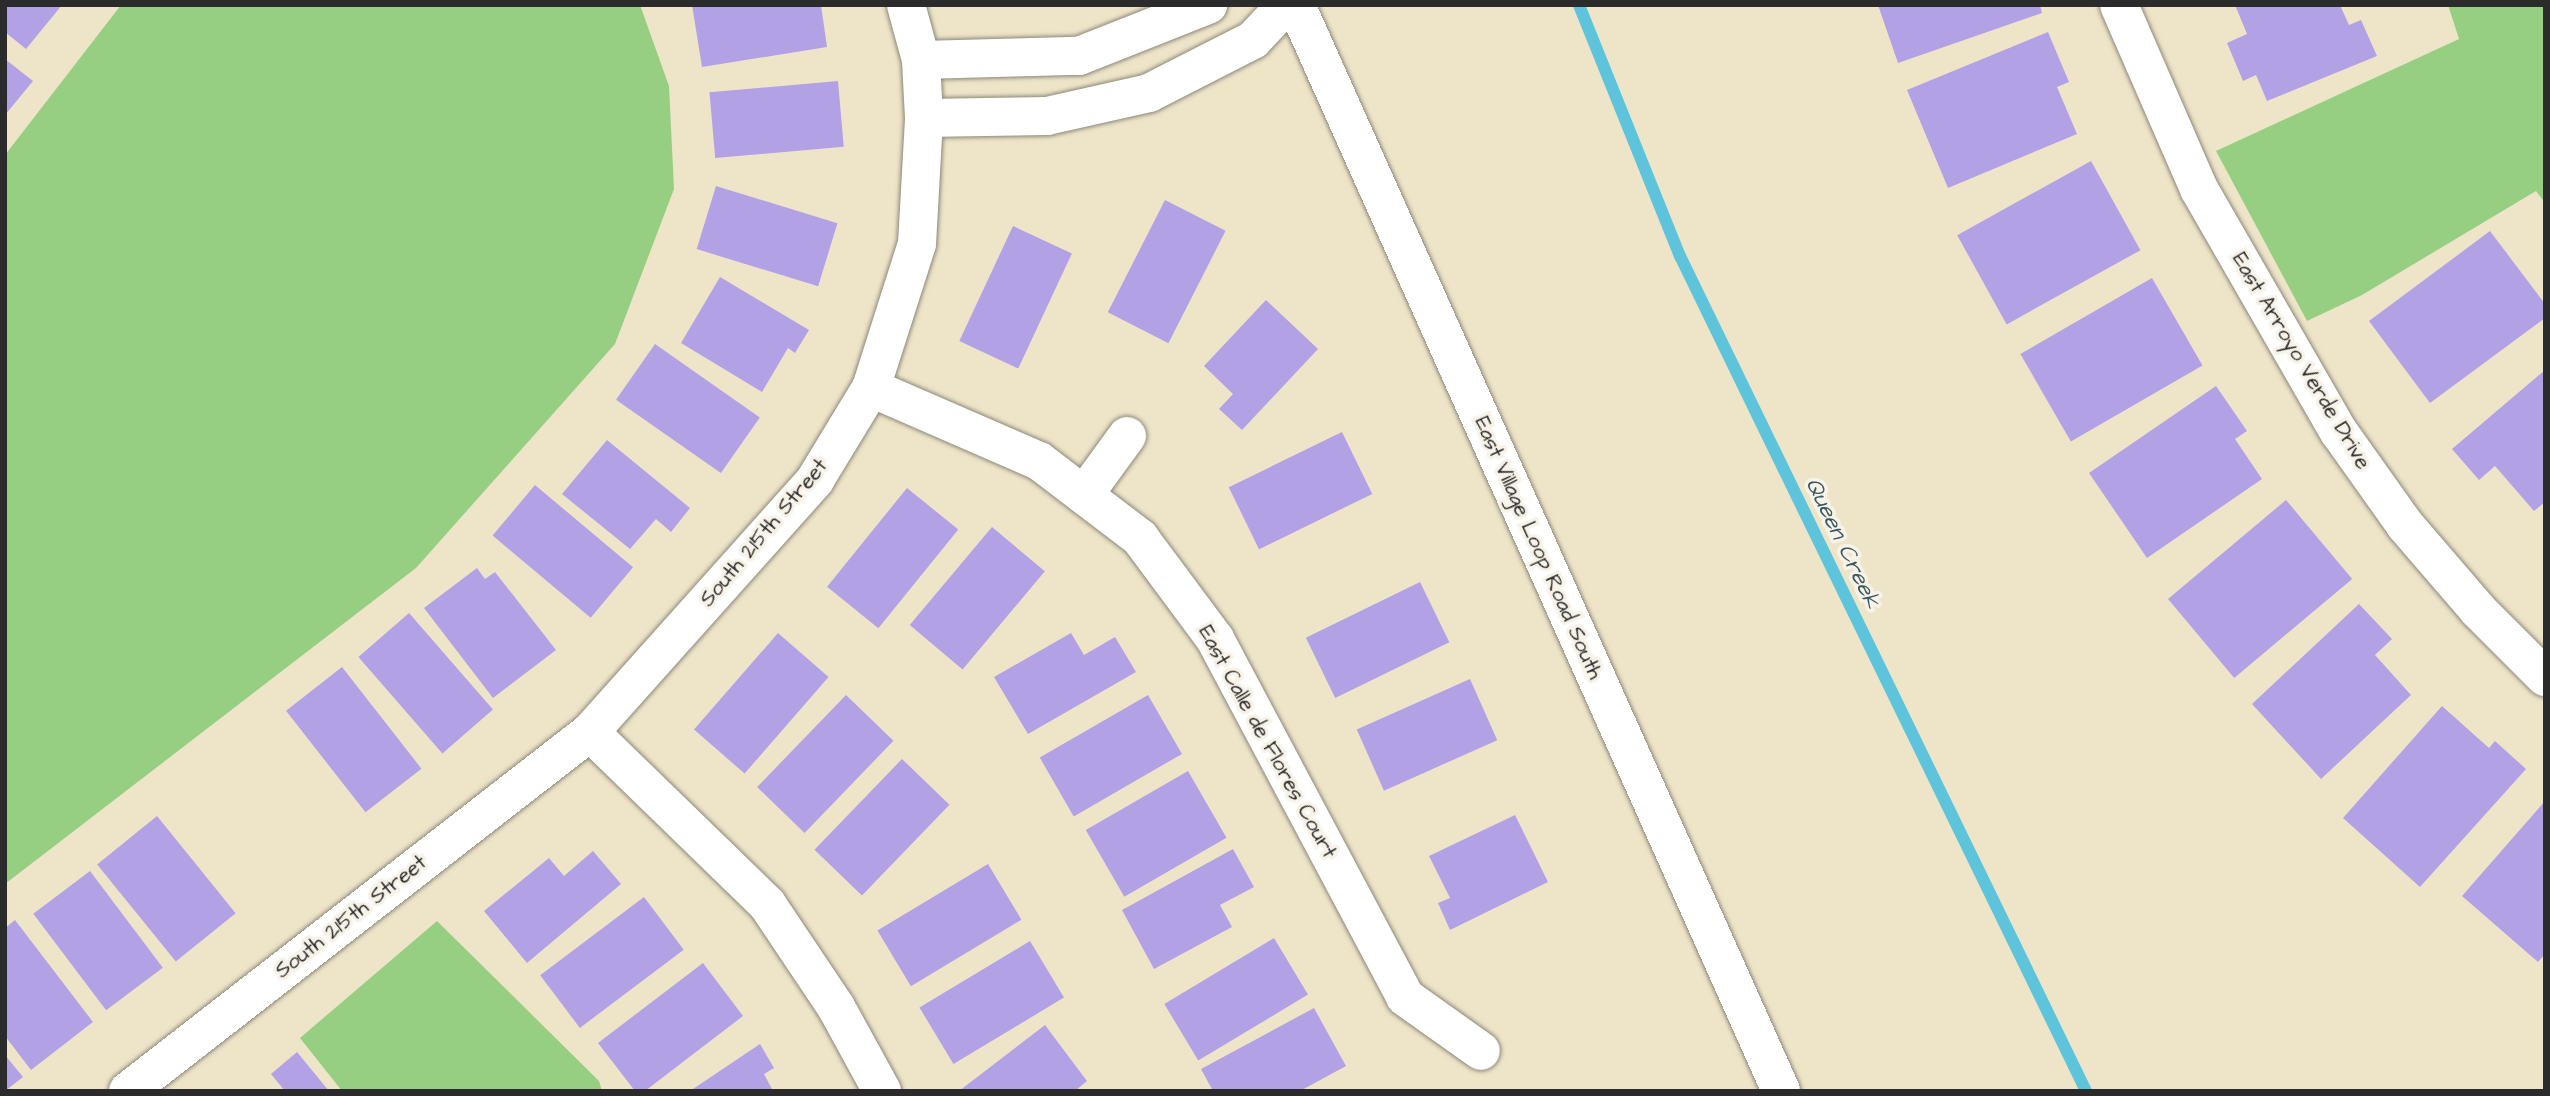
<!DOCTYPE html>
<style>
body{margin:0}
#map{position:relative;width:2550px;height:1096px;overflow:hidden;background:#eee5c9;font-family:"Architects Daughter",sans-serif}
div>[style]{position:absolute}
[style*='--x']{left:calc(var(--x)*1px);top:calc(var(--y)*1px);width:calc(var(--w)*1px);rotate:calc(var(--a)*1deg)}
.green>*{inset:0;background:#96cf82}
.stream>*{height:12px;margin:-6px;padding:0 6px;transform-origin:6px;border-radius:6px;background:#5ec4db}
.building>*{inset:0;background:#b3a1e6;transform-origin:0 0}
.roads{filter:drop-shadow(0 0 2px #8c887a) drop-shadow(0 0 2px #8c887a)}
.minor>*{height:38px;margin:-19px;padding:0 19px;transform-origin:19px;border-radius:19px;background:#fff}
span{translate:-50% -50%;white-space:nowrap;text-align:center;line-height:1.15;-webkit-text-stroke:7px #f7f3e8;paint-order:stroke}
.street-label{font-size:21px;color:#2b2b2b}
.water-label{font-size:23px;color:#3a5960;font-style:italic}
.frame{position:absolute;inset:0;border:7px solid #2b2b2b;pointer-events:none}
</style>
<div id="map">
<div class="green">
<div style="clip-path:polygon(121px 5px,640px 5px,669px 86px,674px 189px,615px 344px,416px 568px,5px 884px,5px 155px)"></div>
<div style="clip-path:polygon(2448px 5px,2545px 5px,2545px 203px,2536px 191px,2362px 295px,2307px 321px,2216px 151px,2459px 39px)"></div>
<div style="clip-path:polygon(437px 921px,599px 1081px,602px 1091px,342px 1091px,300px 1038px)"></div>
</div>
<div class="stream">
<div style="--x:1579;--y:5;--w:271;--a:68.1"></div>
<div style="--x:1680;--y:256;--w:928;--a:64.07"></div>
</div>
<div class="building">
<div style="clip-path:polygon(5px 5px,62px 5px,26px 49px,5px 32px)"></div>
<div style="clip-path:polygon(692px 5px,821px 5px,827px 47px,702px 67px)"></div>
<div style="clip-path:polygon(1878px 5px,2040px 5px,2042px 13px,1898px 63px)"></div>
<div style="clip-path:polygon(2235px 5px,2340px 5px,2349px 25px,2361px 20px,2377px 56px,2267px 101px,2256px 75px,2243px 81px,2227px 43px,2247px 34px)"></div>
<div style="clip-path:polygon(2048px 32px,2069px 82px,2057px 87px,2077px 134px,1948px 188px,1907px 90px)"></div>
<div style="clip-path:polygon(5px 59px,33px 81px,5px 115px)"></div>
<div style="left:838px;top:81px;width:66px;height:129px;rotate:85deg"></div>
<div style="left:2091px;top:161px;width:102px;height:153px;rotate:61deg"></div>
<div style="left:716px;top:186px;width:127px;height:66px;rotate:17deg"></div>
<div style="left:1165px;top:200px;width:68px;height:126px;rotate:27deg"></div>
<div style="left:1013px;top:226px;width:65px;height:127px;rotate:25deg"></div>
<div style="clip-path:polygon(2490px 231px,2545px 304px,2545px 318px,2430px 403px,2369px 321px)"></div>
<div style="clip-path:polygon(720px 277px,809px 330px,795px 353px,788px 348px,762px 392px,681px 343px)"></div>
<div style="left:2152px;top:278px;width:101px;height:152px;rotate:60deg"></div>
<div style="clip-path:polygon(1266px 300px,1318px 349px,1242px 430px,1219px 409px,1233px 394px,1204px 366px)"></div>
<div style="left:655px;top:344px;width:128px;height:68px;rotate:35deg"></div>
<div style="clip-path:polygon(2545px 370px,2545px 502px,2534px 511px,2495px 466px,2479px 480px,2452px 449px)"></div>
<div style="clip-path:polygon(2216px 386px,2247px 431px,2235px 439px,2262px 479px,2147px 558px,2089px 473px)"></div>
<div style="left:1342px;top:432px;width:69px;height:126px;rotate:64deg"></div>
<div style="clip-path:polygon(607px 440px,690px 508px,671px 532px,656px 519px,630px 549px,562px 494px)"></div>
<div style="left:535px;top:485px;width:128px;height:66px;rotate:40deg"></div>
<div style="left:907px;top:488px;width:66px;height:127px;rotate:39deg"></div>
<div style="left:2286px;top:500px;width:103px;height:154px;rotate:50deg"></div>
<div style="left:992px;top:527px;width:69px;height:128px;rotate:40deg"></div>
<div style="clip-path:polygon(477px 568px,485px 579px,495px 572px,556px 650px,493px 698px,424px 608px)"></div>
<div style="left:1420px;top:582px;width:67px;height:127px;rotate:64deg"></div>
<div style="clip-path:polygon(2359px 604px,2392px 639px,2375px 655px,2411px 695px,2321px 779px,2252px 704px)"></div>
<div style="left:409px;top:613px;width:128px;height:67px;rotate:49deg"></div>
<div style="left:778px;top:633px;width:67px;height:128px;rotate:41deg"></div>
<div style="clip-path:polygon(1071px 633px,1084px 655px,1115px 637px,1136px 672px,1028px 734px,994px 677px)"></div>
<div style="left:342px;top:667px;width:129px;height:71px;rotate:52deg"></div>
<div style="left:1470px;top:679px;width:67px;height:124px;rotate:66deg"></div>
<div style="left:846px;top:695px;width:66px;height:128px;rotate:44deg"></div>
<div style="left:1148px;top:695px;width:68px;height:125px;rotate:60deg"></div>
<div style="clip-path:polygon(2442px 706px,2489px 748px,2495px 741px,2526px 769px,2420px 887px,2343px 818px)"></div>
<div style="left:902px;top:759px;width:66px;height:126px;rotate:44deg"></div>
<div style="left:1188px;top:771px;width:77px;height:118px;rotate:60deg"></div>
<div style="clip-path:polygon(2545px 801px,2545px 954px,2538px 962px,2462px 896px)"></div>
<div style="clip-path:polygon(1515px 815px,1548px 882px,1450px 930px,1438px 903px,1450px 898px,1429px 856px)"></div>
<div style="left:157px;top:816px;width:125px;height:77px;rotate:51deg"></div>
<div style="clip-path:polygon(1233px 849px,1254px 887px,1220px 905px,1232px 927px,1154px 969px,1122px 910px)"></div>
<div style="clip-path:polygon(593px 851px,621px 884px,527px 963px,484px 911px,549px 858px,564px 876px)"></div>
<div style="left:988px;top:864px;width:65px;height:129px;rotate:59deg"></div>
<div style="left:90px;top:871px;width:121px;height:71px;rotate:53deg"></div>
<div style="left:644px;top:897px;width:66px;height:130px;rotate:53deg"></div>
<div style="clip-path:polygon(15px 920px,93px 1022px,31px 1070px,5px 1036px,5px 928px)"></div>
<div style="left:1274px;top:938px;width:66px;height:128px;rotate:59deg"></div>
<div style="left:1030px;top:941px;width:66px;height:129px;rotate:59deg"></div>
<div style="clip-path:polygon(703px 963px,743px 1016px,645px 1091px,635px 1091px,598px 1043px)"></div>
<div style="clip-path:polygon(1314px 1008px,1346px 1066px,1300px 1091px,1213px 1091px,1201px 1069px)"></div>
<div style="clip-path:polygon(1045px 1025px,1087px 1081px,1075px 1091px,959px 1091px)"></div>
<div style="clip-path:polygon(760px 1044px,774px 1068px,764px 1074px,773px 1091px,690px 1091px)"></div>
<div style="clip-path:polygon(297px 1052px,329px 1091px,285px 1091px,271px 1074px)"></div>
<div style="clip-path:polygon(5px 1055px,23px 1077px,5px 1091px)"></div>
</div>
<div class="roads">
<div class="minor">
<div style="--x:1296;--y:5;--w:1189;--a:65.93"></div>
<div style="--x:2119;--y:5;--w:201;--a:66.5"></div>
<div style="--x:2199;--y:189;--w:280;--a:60.1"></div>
<div style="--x:2339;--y:432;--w:114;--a:54.6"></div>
<div style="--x:2405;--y:525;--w:112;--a:49.3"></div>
<div style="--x:2478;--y:610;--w:95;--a:45"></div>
<div style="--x:921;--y:60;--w:158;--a:-1.5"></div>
<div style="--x:1079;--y:56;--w:139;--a:-21.6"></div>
<div style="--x:924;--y:118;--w:123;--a:-0.9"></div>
<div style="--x:1047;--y:116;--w:105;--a:-12.7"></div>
<div style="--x:1149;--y:93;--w:117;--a:-27"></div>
<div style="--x:1253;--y:40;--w:48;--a:-46.7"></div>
<div style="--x:871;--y:388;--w:183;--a:23.5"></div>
<div style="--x:1039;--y:461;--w:127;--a:37.3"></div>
<div style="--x:1140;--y:538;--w:126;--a:53.4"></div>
<div style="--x:1215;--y:639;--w:405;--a:62"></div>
<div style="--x:1405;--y:997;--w:93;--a:35.4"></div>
<div style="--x:1084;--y:495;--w:73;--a:-53.9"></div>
<div style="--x:590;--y:732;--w:247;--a:44.2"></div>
<div style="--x:767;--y:904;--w:124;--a:56.2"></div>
<div style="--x:836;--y:1007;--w:96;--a:61.3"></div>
<div style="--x:128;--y:1091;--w:585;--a:-37.85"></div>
<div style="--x:590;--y:732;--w:338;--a:-48.2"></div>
<div style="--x:815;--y:480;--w:108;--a:-58.7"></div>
<div style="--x:871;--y:388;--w:151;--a:-72.3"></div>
<div style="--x:917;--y:244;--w:126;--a:-86.8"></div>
<div style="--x:924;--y:118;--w:58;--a:-93"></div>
<div style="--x:921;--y:60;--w:57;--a:-105.3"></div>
</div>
</div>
<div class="street-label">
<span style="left:2301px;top:361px;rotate:59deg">East Arroyo Verde Drive</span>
<span style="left:764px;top:533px;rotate:-50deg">South 215th Street</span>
<span style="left:1538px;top:548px;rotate:66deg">East Village Loop Road South</span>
<span style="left:1267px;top:742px;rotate:61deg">East Calle de Flores Court</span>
<span style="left:351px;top:917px;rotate:-38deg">South 215th Street</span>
</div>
<div class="water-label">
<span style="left:1843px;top:543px;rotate:64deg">Queen Creek</span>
</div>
<div class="frame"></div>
</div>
